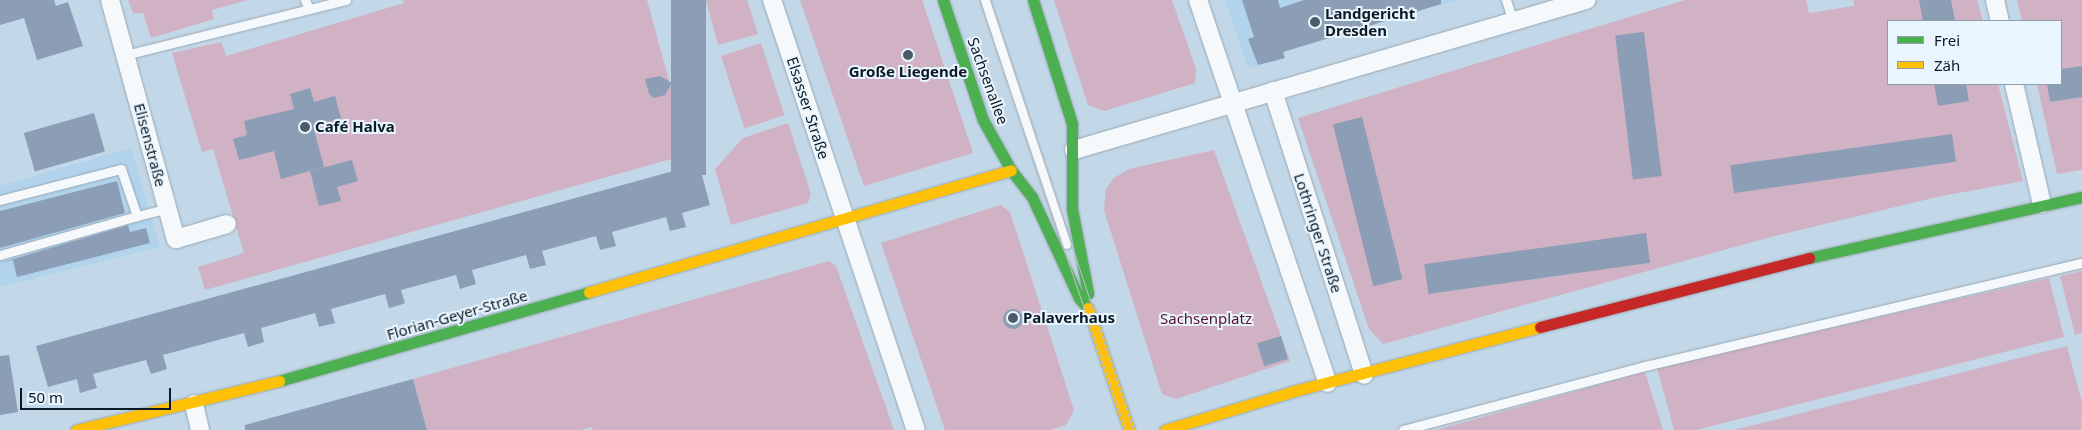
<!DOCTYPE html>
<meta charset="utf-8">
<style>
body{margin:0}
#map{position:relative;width:2082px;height:430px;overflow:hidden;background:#c2d7e7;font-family:"Noto Sans",sans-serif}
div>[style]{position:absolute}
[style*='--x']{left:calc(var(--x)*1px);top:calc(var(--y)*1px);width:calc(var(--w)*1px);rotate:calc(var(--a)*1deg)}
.built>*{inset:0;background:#b1d3ec}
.green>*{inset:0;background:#d0b2c4;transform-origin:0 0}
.building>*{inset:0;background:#8c9eb6;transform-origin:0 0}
.round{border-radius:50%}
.roads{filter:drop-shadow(0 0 1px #98a8b5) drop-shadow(0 0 1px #98a8b5)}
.lane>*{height:9px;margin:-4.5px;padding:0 4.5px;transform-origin:4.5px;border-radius:4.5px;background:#f6f9fb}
.street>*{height:18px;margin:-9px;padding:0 9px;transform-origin:9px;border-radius:9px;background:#f6f9fb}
.fast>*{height:11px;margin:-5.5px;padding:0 5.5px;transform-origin:5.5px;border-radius:5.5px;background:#4caf50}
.slow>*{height:11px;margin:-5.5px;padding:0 5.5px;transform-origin:5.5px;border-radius:5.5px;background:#ffc107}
.jam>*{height:11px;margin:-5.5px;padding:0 5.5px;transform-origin:5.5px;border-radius:5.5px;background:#c62828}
.tram>*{height:1px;margin:-0.5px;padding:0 0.5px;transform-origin:0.5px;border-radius:0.5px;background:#bac0c4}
.dots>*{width:14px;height:14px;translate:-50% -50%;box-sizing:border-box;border:2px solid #eaf6ff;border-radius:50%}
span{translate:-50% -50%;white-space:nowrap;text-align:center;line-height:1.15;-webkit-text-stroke:4px #eaf6ff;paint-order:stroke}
.poi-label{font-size:15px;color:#0b1a24;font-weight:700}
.left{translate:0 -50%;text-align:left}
.street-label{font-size:15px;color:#0b1a24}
.park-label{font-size:15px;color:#58102d}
.legend{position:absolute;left:1887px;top:20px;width:175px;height:65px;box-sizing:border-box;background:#eaf6ff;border:1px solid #919ea7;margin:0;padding:6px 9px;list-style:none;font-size:15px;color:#0b1a24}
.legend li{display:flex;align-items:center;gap:10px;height:25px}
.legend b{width:25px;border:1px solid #919ea7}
.scale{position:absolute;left:20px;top:388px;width:151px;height:22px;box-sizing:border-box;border:2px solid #0b1a24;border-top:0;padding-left:6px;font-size:15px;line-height:18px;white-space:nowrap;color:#0b1a24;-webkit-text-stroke:4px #eaf6ff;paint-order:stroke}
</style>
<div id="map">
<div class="built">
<div style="clip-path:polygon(1225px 0,1458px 0,1283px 51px,1285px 58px,1248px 68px)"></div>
<div style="clip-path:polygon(131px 148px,160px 247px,0 287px,0 186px)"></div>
</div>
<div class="green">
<div style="clip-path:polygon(128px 0,248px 0,212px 10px,214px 19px,151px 38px,143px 13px,133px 13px)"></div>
<div style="clip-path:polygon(403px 0,647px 0,689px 154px,205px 290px,198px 267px,244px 253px,213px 149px,202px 152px,172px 53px,221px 42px,226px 56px,404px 3px)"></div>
<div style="clip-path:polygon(706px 0,747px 0,758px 34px,718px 45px)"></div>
<div style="clip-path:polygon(800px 0,922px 0,973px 153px,864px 186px)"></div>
<div style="clip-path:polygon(1054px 0,1172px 0,1196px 69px,1195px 83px,1104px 111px,1088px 105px)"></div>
<div style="clip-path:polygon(1685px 0,1806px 0,1809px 13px,1854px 6px,1854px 0,1977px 0,1983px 21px,1888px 21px,1888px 84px,1998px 84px,2023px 181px,1937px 197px,1771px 237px,1383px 344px,1369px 329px,1298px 118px)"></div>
<div style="clip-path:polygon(2017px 0,2082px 0,2082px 170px,2057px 174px,2037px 84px,2061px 84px,2061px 21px,2022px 21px)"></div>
<div style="left:761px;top:43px;width:76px;height:42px;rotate:72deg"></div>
<div style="clip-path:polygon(788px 123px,811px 194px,808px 203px,731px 225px,715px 169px,743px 138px)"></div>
<div style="clip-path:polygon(1214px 150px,1290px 361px,1176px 399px,1162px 394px,1104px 210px,1106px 189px,1114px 178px,1129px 169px)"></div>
<div style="clip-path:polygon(1000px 205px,1010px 212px,1074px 410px,1066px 425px,1050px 430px,945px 430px,881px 243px)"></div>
<div style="clip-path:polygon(829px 261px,836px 266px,894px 430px,593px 430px,592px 427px,581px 430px,427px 430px,413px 379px)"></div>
<div style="clip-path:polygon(2082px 271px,2082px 333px,2075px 335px,2060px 276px)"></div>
<div style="clip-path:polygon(2049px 278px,2064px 337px,1696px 430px,1674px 430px,1657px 368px)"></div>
<div style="clip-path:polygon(2067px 346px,2082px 403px,2081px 430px,1734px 430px)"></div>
<div style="clip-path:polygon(1645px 372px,1663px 430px,1436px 430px)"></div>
</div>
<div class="building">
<div style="clip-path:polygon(0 0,54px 0,56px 6px,68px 2px,83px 46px,37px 60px,24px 18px,0 25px)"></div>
<div style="left:671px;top:0;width:35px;height:175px"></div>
<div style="clip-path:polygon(1242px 0,1278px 0,1280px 8px,1304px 0,1441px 0,1441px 4px,1283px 52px,1285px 58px,1258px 65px,1248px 39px,1254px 37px)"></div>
<div style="clip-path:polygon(1919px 0,1951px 0,1955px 21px,1923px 21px)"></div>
<div style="left:1644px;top:32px;width:145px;height:29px;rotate:83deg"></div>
<div style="clip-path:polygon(2082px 66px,2082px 97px,2050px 102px,2047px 84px,2061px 84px,2061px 69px)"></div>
<div style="clip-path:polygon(660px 76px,672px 83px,665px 95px,654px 98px,649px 94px,645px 79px)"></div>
<div style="clip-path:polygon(1934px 84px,1966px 84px,1969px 101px,1938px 106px)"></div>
<div style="clip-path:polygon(310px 88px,314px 102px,335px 96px,341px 118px,313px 126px,324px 167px,281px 179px,274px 151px,239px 160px,233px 139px,247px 135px,244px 121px,294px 109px,290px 94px)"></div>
<div style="left:94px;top:113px;width:40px;height:73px;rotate:74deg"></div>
<div style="left:1362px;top:117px;width:167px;height:30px;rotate:76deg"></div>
<div style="left:1952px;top:134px;width:28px;height:224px;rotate:82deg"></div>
<div style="clip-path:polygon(352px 160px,358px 181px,337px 187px,341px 201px,319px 206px,310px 171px)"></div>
<div style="clip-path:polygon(699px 164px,710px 205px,682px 213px,686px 227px,670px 231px,666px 217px,612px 232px,616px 246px,600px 250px,596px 236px,542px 251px,546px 265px,530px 269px,526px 255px,472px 270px,476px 284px,460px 289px,456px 275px,401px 290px,405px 303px,397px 306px,389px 308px,385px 294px,331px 309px,335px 323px,319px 327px,315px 313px,261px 328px,264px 342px,248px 347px,244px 333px,163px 355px,167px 369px,151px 374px,146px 360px,93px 374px,97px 388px,80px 393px,77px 379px,48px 387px,36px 346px)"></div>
<div style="clip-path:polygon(117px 181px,125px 213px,0 248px,0 211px)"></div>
<div style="clip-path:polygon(128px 225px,130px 232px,146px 228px,150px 243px,17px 277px,13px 260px,0 263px)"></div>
<div style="left:1646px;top:233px;width:30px;height:224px;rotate:82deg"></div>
<div class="round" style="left:1003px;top:309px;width:20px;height:20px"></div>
<div style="left:1281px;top:336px;width:24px;height:25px;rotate:73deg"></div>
<div style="clip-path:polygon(9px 355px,18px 412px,0 415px,0 356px)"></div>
<div style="clip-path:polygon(413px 379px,427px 430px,245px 430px,245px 425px)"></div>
</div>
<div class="roads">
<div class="lane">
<div style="--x:305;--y:0;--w:10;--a:66"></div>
<div style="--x:985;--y:0;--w:257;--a:71.6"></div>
<div style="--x:1506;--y:0;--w:22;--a:72"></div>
<div style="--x:125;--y:55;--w:228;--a:-14"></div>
<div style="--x:0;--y:200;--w:125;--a:-14.4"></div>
<div style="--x:121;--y:169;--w:50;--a:71.2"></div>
<div style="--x:137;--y:216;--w:32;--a:-14"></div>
<div style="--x:0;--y:255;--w:142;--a:-15.9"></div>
<div style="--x:1403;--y:430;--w:254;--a:-14.8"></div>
<div style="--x:1649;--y:365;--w:445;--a:-13.3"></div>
</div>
<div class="street">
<div style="--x:110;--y:0;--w:248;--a:74.6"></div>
<div style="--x:176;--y:239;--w:53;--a:-16.4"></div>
<div style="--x:772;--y:0;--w:453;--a:71.5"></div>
<div style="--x:1198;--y:0;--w:404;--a:71.3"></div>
<div style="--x:1995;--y:0;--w:22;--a:77"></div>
<div style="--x:2014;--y:84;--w:123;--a:76.9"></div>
<div style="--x:1273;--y:91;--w:298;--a:72.2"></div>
<div style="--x:1074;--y:150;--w:534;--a:-16.33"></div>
<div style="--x:194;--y:404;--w:27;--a:77"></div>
</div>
<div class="fast">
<div style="--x:943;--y:0;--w:126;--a:71.6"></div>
<div style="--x:983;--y:120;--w:57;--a:60.8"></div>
<div style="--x:1011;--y:170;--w:34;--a:52"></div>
<div style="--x:1032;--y:197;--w:111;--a:65"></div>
<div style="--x:1079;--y:298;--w:13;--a:48"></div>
<div style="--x:1033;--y:0;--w:130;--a:72.5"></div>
<div style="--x:1072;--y:124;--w:85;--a:90"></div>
<div style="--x:1072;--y:209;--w:86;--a:79.2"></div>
<div style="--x:1809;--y:258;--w:280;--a:-12.6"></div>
<div style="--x:279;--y:381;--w:323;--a:-16"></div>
</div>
<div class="slow">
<div style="--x:589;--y:292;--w:439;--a:-16.1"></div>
<div style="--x:1088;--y:308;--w:129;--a:71.4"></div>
<div style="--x:76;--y:430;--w:209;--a:-13.6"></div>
<div style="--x:1165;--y:430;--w:135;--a:-16.8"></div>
<div style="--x:1294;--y:391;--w:254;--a:-14.6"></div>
</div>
<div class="jam">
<div style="--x:1540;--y:327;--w:278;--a:-14.4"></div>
</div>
</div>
<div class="tram">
<div style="--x:979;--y:0;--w:454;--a:71.2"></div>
<div style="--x:990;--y:0;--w:453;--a:71.6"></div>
</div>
<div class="dots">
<div style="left:1315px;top:22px;background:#4b5c68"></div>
<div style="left:908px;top:55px;background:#4b5c68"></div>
<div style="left:305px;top:127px;background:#4b5c68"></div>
<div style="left:1013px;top:318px;background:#4b5c68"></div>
</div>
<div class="poi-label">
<span class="left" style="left:1325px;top:22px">Landgericht<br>Dresden</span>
<span style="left:908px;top:72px">Große Liegende</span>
<span class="left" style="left:315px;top:127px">Café Halva</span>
<span class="left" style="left:1023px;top:318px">Palaverhaus</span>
</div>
<div class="street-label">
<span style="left:988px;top:81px;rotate:70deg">Sachsenallee</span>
<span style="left:808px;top:108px;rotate:72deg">Elsasser Straße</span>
<span style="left:150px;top:145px;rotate:75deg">Elisenstraße</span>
<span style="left:1318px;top:233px;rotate:72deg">Lothringer Straße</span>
<span style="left:457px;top:315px;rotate:-16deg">Florian-Geyer-Straße</span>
</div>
<div class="park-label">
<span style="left:1206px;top:319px">Sachsenplatz</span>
</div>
<ul class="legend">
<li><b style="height:6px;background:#4caf50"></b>Frei</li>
<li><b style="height:6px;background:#ffc107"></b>Zäh</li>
</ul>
<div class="scale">50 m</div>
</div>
